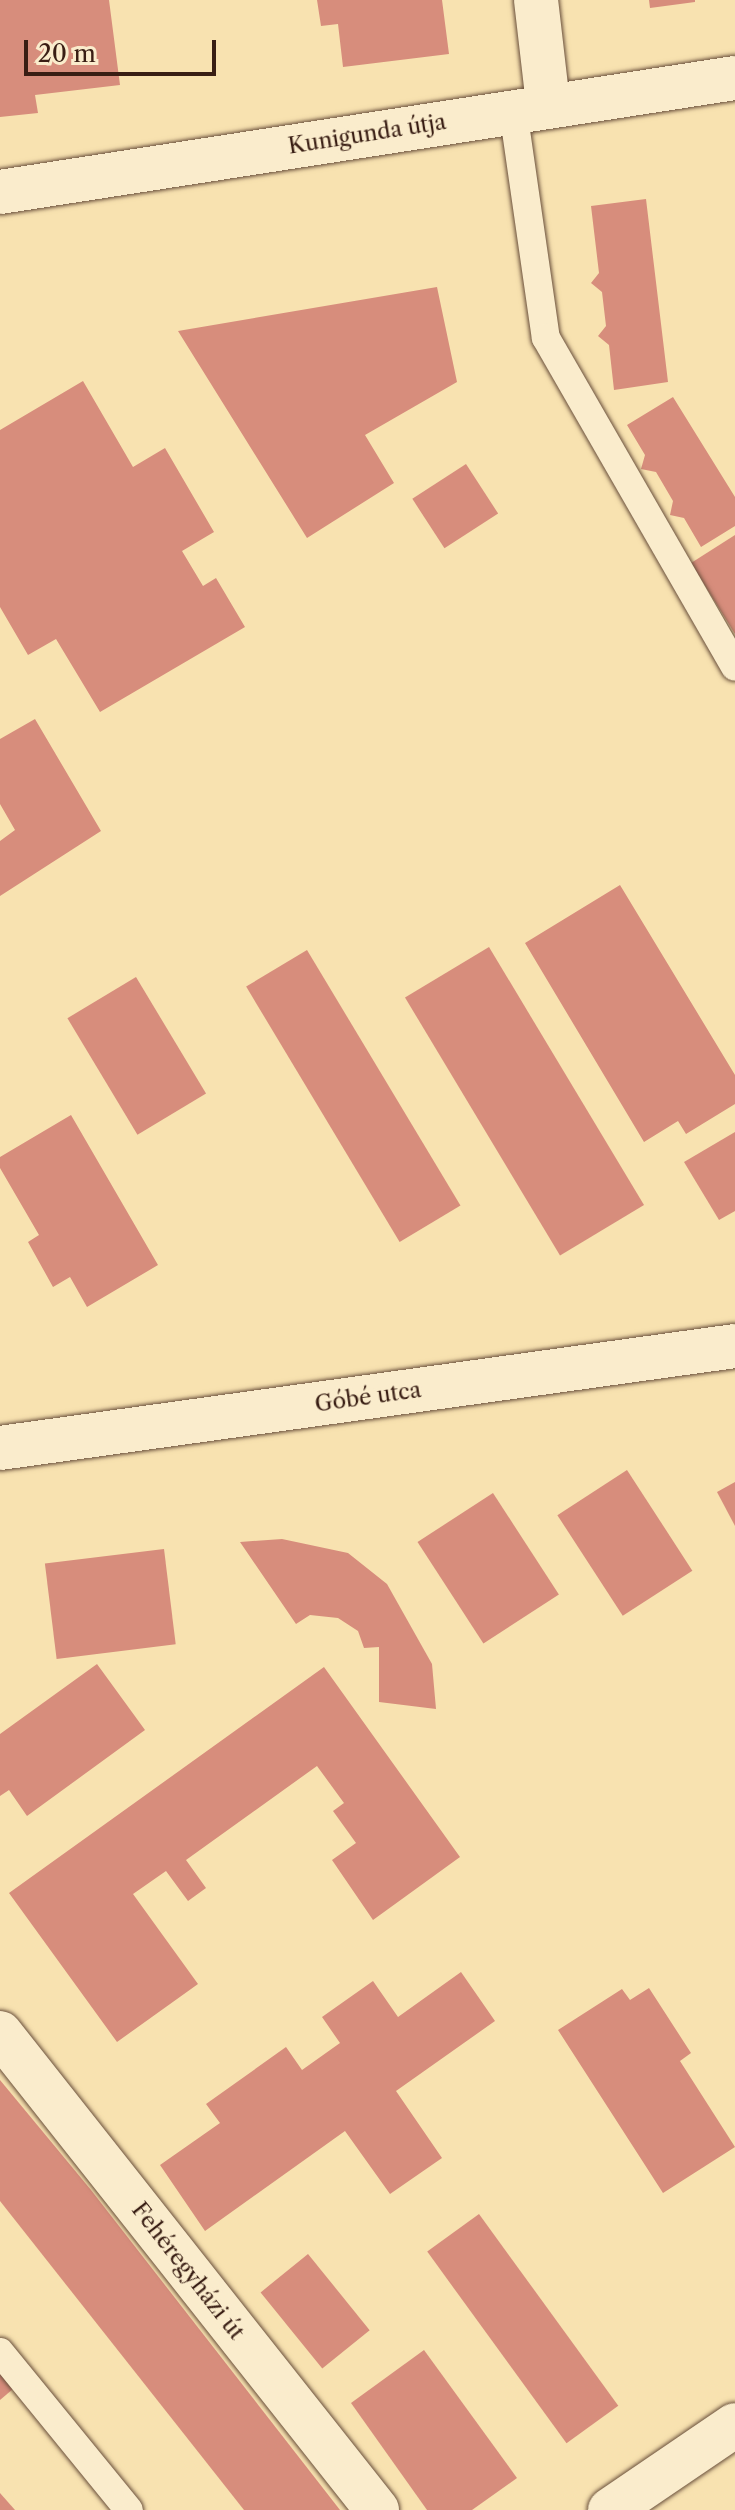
<!DOCTYPE html>
<meta charset="utf-8">
<style>
body{margin:0}
#map{position:relative;width:735px;height:2510px;overflow:hidden;background:#f8e2b0;font-family:"Libre Caslon Text",serif}
div>[style]{position:absolute}
[style*='--x']{left:calc(var(--x)*1px);top:calc(var(--y)*1px);width:calc(var(--w)*1px);rotate:calc(var(--a)*1deg)}
.building>*{inset:0;background:#d78d7c;transform-origin:0 0}
.roads{filter:drop-shadow(0 0 2px #694f3b) drop-shadow(0 0 2px #694f3b)}
.lane>*{height:28px;margin:-14px;padding:0 14px;transform-origin:14px;border-radius:14px;background:#faeccc}
.street>*{height:44px;margin:-22px;padding:0 22px;transform-origin:22px;border-radius:22px;background:#faeccc}
span{translate:-50% -50%;white-space:nowrap;text-align:center;line-height:1.15;-webkit-text-stroke:6px #faeccc;paint-order:stroke}
.street-label{font-size:22px;color:#391e14}
.scale{position:absolute;left:24px;top:40px;width:192px;height:36px;box-sizing:border-box;border:4px solid #391e14;border-top:0;padding-left:10px;font-size:24px;line-height:28px;white-space:nowrap;color:#391e14;-webkit-text-stroke:6px #faeccc;paint-order:stroke}
</style>
<div id="map">
<div class="building">
<div style="clip-path:polygon(0 0,109px 0,120px 85px,35px 95px,38px 113px,0 117px)"></div>
<div style="clip-path:polygon(317px 0,442px 0,449px 54px,343px 67px,338px 24px,321px 26px)"></div>
<div style="clip-path:polygon(649px 0,695px 0,695px 2px,650px 8px)"></div>
<div style="clip-path:polygon(646px 199px,668px 382px,614px 390px,609px 345px,598px 336px,606px 326px,602px 292px,591px 283px,599px 273px,591px 206px)"></div>
<div style="clip-path:polygon(437px 287px,457px 382px,365px 435px,394px 483px,307px 538px,178px 331px)"></div>
<div style="clip-path:polygon(83px 381px,133px 467px,165px 448px,214px 532px,182px 551px,203px 586px,216px 578px,245px 627px,100px 712px,56px 639px,28px 655px,0 607px,0 430px)"></div>
<div style="clip-path:polygon(673px 397px,735px 497px,735px 526px,701px 547px,684px 518px,670px 515px,673px 501px,656px 472px,641px 469px,645px 455px,627px 425px)"></div>
<div style="left:466px;top:464px;width:59px;height:64px;rotate:57deg"></div>
<div style="clip-path:polygon(735px 535px,735px 634px,691px 563px)"></div>
<div style="clip-path:polygon(35px 719px,101px 831px,0 896px,0 841px,15px 830px,0 804px,0 739px)"></div>
<div style="clip-path:polygon(620px 885px,735px 1075px,735px 1104px,686px 1134px,678px 1121px,644px 1142px,525px 943px)"></div>
<div style="left:489px;top:947px;width:301px;height:98px;rotate:59deg"></div>
<div style="left:307px;top:950px;width:298px;height:71px;rotate:59deg"></div>
<div style="left:136px;top:977px;width:136px;height:80px;rotate:59deg"></div>
<div style="clip-path:polygon(71px 1115px,158px 1265px,87px 1307px,70px 1277px,53px 1287px,28px 1242px,39px 1235px,0 1168px,0 1157px)"></div>
<div style="clip-path:polygon(735px 1132px,735px 1211px,719px 1220px,684px 1162px)"></div>
<div style="left:627px;top:1470px;width:120px;height:83px;rotate:57deg"></div>
<div style="clip-path:polygon(735px 1482px,735px 1526px,717px 1492px)"></div>
<div style="left:493px;top:1493px;width:121px;height:90px;rotate:57deg"></div>
<div style="clip-path:polygon(282px 1539px,348px 1553px,387px 1584px,432px 1664px,436px 1709px,379px 1702px,379px 1647px,364px 1648px,358px 1631px,338px 1618px,310px 1615px,296px 1624px,240px 1542px)"></div>
<div style="left:164px;top:1549px;width:96px;height:120px;rotate:83deg"></div>
<div style="clip-path:polygon(97px 1664px,145px 1730px,27px 1816px,9px 1790px,0 1796px,0 1734px)"></div>
<div style="clip-path:polygon(324px 1667px,460px 1857px,373px 1920px,332px 1860px,356px 1843px,333px 1811px,344px 1803px,317px 1766px,186px 1860px,206px 1888px,188px 1901px,166px 1871px,133px 1894px,198px 1984px,117px 2042px,9px 1893px)"></div>
<div style="clip-path:polygon(461px 1972px,495px 2021px,396px 2091px,442px 2158px,390px 2194px,345px 2131px,205px 2231px,160px 2165px,220px 2123px,206px 2104px,286px 2047px,302px 2070px,340px 2043px,322px 2017px,373px 1981px,398px 2017px)"></div>
<div style="clip-path:polygon(649px 1988px,691px 2053px,680px 2061px,735px 2147px,663px 2193px,558px 2030px,622px 1989px,630px 2000px)"></div>
<div style="clip-path:polygon(0 2080px,91px 2190px,340px 2510px,244px 2510px,0 2201px)"></div>
<div style="left:479px;top:2214px;width:237px;height:64px;rotate:54deg"></div>
<div style="left:308px;top:2254px;width:98px;height:61px;rotate:51deg"></div>
<div style="clip-path:polygon(424px 2350px,517px 2478px,472px 2510px,427px 2510px,351px 2403px)"></div>
<div style="clip-path:polygon(0 2373px,13px 2389px,0 2400px)"></div>
<div style="clip-path:polygon(0 2493px,15px 2510px,0 2510px)"></div>
</div>
<div class="roads">
<div class="lane">
<div style="--x:513;--y:110;--w:230;--a:81.8"></div>
<div style="--x:546;--y:338;--w:379;--a:60.1"></div>
<div style="--x:0;--y:2352;--w:204;--a:50.8"></div>
</div>
<div class="street">
<div style="--x:536;--y:0;--w:105;--a:83.4"></div>
<div style="--x:0;--y:192;--w:744;--a:-8.82"></div>
<div style="--x:0;--y:1448;--w:742;--a:-7.9"></div>
<div style="--x:0;--y:2033;--w:608;--a:51.68"></div>
<div style="--x:610;--y:2510;--w:151;--a:-34.2"></div>
</div>
</div>
<div class="street-label">
<span style="left:367px;top:134px;rotate:-9deg">Kunigunda útja</span>
<span style="left:368px;top:1397px;rotate:-8deg">Góbé utca</span>
<span style="left:188px;top:2271px;rotate:52deg">Fehéregyházi út</span>
</div>
<div class="scale">20 m</div>
</div>
